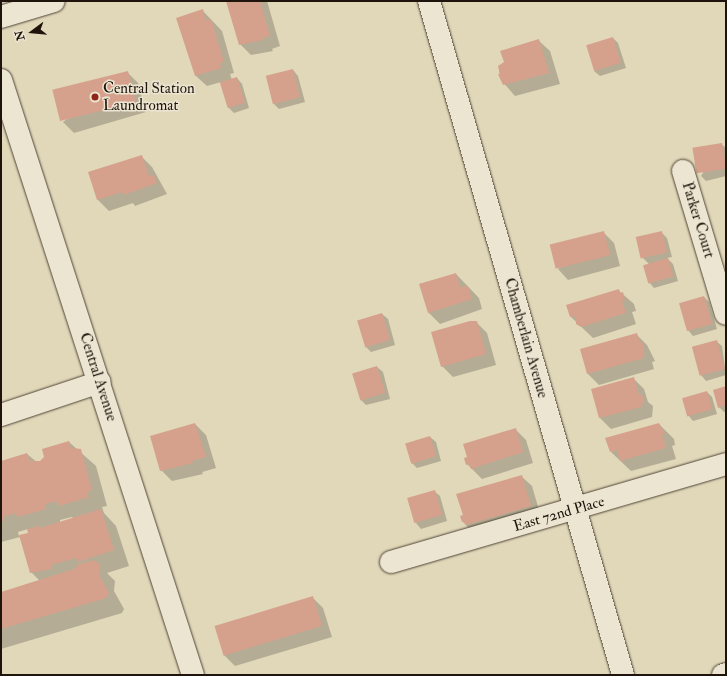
<!DOCTYPE html>
<style>
body{margin:0}
#map{position:relative;width:727px;height:676px;overflow:hidden;background:#e1d7b9;font-family:"IM FELL Double Pica",serif}
div>[style]{position:absolute}
[style*='--x']{left:calc(var(--x)*1px);top:calc(var(--y)*1px);width:calc(var(--w)*1px);rotate:calc(var(--a)*1deg)}
.shadow>*{inset:0;background:#0003}
.building>*{inset:0;background:#d6a18c;transform-origin:0 0}
.roads{filter:drop-shadow(0 0 1px #4f4536) drop-shadow(0 0 1px #4f4536)}
.minor>*{height:22px;margin:-11px;padding:0 11px;transform-origin:11px;border-radius:11px;background:#ece5d2}
.dots>*{width:11px;height:11px;translate:-50% -50%;box-sizing:border-box;border:2px solid #ece5d2;border-radius:50%}
span{translate:-50% -50%;white-space:nowrap;text-align:center;line-height:1.15;-webkit-text-stroke:3px #ece5d2;paint-order:stroke}
.poi-label{font-size:15px;color:#1e140b}
.left{translate:0 -50%;text-align:left}
.street-label{font-size:15px;color:#1e140b}
.frame{position:absolute;inset:0;border:2px solid #1e140b;pointer-events:none}
.north{position:absolute;left:12px;top:12px;width:40px;height:40px;-webkit-text-stroke:3px #ece5d2;paint-order:stroke;rotate:254deg;font-size:11px;font-weight:700;line-height:16px;text-align:center;color:#1e140b}
.north::after{content:'';display:block;margin:auto;width:14px;height:18px;background:#1e140b;clip-path:polygon(50% 0,100% 100%,50% 72%,0 100%)}
</style>
<div id="map">
<div class="shadow">
<div style="clip-path:polygon(227px 1px,267px 1px,280px 46px,272px 49px,273px 51px,251px 55px,240px 44px)"></div>
<div style="clip-path:polygon(202px 10px,222px 31px,234px 73px,230px 74px,232px 80px,237px 78px,242px 84px,249px 108px,234px 113px,228px 107px,221px 82px,207px 86px,196px 76px)"></div>
<div style="clip-path:polygon(613px 38px,618px 43px,626px 68px,600px 76px,594px 71px)"></div>
<div style="clip-path:polygon(539px 41px,550px 51px,560px 84px,515px 96px,500px 79px,499px 67px)"></div>
<div style="clip-path:polygon(293px 70px,298px 76px,305px 102px,279px 109px,274px 104px)"></div>
<div style="clip-path:polygon(128px 73px,138px 83px,146px 112px,74px 133px,63px 122px)"></div>
<div style="clip-path:polygon(721px 144px,726px 148px,726px 176px,706px 181px,701px 176px)"></div>
<div style="clip-path:polygon(141px 156px,152px 167px,167px 194px,135px 206px,133px 203px,109px 211px,98px 200px,89px 173px)"></div>
<div style="clip-path:polygon(603px 232px,614px 243px,620px 266px,568px 280px,558px 269px)"></div>
<div style="clip-path:polygon(661px 232px,667px 238px,672px 257px,667px 258px,673px 264px,678px 281px,654px 288px,649px 282px,649px 264px,643px 258px)"></div>
<div style="clip-path:polygon(456px 274px,479px 298px,482px 309px,440px 324px,429px 313px,420px 284px)"></div>
<div style="clip-path:polygon(618px 290px,634px 304px,636px 311px,632px 312px,636px 324px,593px 338px,571px 317px,568px 306px)"></div>
<div style="clip-path:polygon(704px 297px,709px 302px,717px 329px,693px 336px,688px 330px)"></div>
<div style="clip-path:polygon(382px 314px,388px 319px,395px 345px,371px 352px,365px 346px)"></div>
<div style="clip-path:polygon(476px 322px,487px 333px,496px 365px,453px 377px,442px 366px)"></div>
<div style="clip-path:polygon(636px 334px,647px 345px,655px 361px,652px 362px,654px 369px,599px 385px,588px 374px,581px 350px)"></div>
<div style="clip-path:polygon(716px 341px,722px 346px,726px 375px,706px 381px,701px 375px)"></div>
<div style="clip-path:polygon(377px 367px,383px 372px,390px 399px,366px 405px,361px 400px)"></div>
<div style="clip-path:polygon(633px 378px,644px 389px,648px 402px,653px 406px,652px 417px,611px 429px,600px 418px,592px 390px)"></div>
<div style="clip-path:polygon(726px 387px,726px 412px,724px 412px,719px 407px)"></div>
<div style="clip-path:polygon(707px 392px,712px 397px,717px 414px,693px 421px,688px 415px)"></div>
<div style="clip-path:polygon(195px 424px,206px 435px,216px 468px,202px 472px,203px 474px,172px 481px,161px 470px)"></div>
<div style="clip-path:polygon(659px 424px,674px 439px,675px 445px,672px 446px,676px 459px,631px 471px,611px 452px)"></div>
<div style="clip-path:polygon(516px 430px,526px 440px,533px 463px,482px 479px,467px 464px)"></div>
<div style="clip-path:polygon(430px 437px,436px 442px,441px 461px,417px 468px,412px 463px)"></div>
<div style="clip-path:polygon(evenodd,69px 442px,96px 466px,107px 506px,102px 507px,104px 513px,116px 526px,129px 566px,107px 573px,115px 581px,114px 591px,124px 609px,122px 613px,1px 649px,1px 593px,40px 581px,31px 572px,20px 537px,1px 542px,1px 471px,27px 454px,38px 463px,69px 442px,72px 517px,74px 519px,60px 523px,60px 520px,72px 517px,69px 442px,28px 529px,29px 533px,19px 536px,18px 532px,28px 529px)"></div>
<div style="clip-path:polygon(521px 476px,532px 486px,541px 517px,474px 533px,463px 522px)"></div>
<div style="clip-path:polygon(434px 491px,440px 496px,447px 521px,421px 529px,416px 523px)"></div>
<div style="clip-path:polygon(312px 597px,323px 608px,332px 637px,235px 666px,224px 655px)"></div>
</div>
<div class="building">
<div style="clip-path:polygon(226px 1px,260px 1px,270px 36px,262px 38px,263px 40px,239px 45px)"></div>
<div style="clip-path:polygon(203px 9px,206px 21px,211px 19px,224px 62px,220px 63px,221px 68px,195px 76px,176px 18px)"></div>
<div style="left:613px;top:37px;width:27px;height:28px;rotate:73deg"></div>
<div style="clip-path:polygon(539px 39px,549px 73px,503px 85px,498px 74px,500px 74px,498px 66px,504px 62px,500px 51px)"></div>
<div style="left:293px;top:69px;width:29px;height:28px;rotate:76deg"></div>
<div style="left:128px;top:71px;width:32px;height:78px;rotate:76deg"></div>
<div style="left:237px;top:77px;width:27px;height:18px;rotate:73deg"></div>
<div style="left:722px;top:143px;width:26px;height:30px;rotate:81deg"></div>
<div style="clip-path:polygon(142px 155px,149px 176px,154px 175px,157px 183px,124px 195px,123px 192px,97px 200px,88px 172px)"></div>
<div style="left:604px;top:231px;width:25px;height:56px;rotate:76deg"></div>
<div style="left:662px;top:231px;width:22px;height:27px;rotate:77deg"></div>
<div style="left:668px;top:258px;width:19px;height:26px;rotate:74deg"></div>
<div style="clip-path:polygon(456px 273px,460px 287px,468px 286px,472px 299px,428px 313px,419px 284px)"></div>
<div style="clip-path:polygon(619px 289px,620px 293px,623px 292px,625px 300px,622px 301px,626px 313px,581px 327px,576px 324px,576px 316px,570px 317px,566px 305px)"></div>
<div style="left:704px;top:296px;width:29px;height:26px;rotate:74deg"></div>
<div style="left:382px;top:313px;width:28px;height:26px;rotate:73deg"></div>
<div style="clip-path:polygon(470px 321px,477px 321px,486px 354px,441px 367px,431px 332px)"></div>
<div style="clip-path:polygon(637px 333px,640px 343px,643px 342px,644px 358px,587px 374px,580px 349px)"></div>
<div style="left:717px;top:340px;width:30px;height:26px;rotate:75deg"></div>
<div style="left:377px;top:366px;width:28px;height:26px;rotate:73deg"></div>
<div style="clip-path:polygon(634px 377px,639px 395px,642px 394px,644px 402px,641px 403px,642px 407px,599px 418px,591px 389px)"></div>
<div style="clip-path:polygon(726px 386px,726px 405px,718px 408px,713px 390px)"></div>
<div style="left:707px;top:391px;width:19px;height:26px;rotate:74deg"></div>
<div style="clip-path:polygon(195px 423px,206px 457px,192px 461px,193px 463px,160px 471px,150px 436px)"></div>
<div style="clip-path:polygon(659px 423px,665px 434px,662px 435px,666px 448px,620px 461px,617px 450px,610px 452px,605px 438px)"></div>
<div style="clip-path:polygon(516px 428px,523px 452px,471px 469px,469px 464px,466px 465px,464px 458px,467px 457px,463px 444px)"></div>
<div style="left:430px;top:436px;width:21px;height:26px;rotate:73deg"></div>
<div style="clip-path:polygon(69px 441px,71px 448px,81px 449px,92px 490px,87px 492px,89px 497px,59px 506px,57px 501px,45px 504px,46px 509px,17px 517px,16px 513px,3px 517px,4px 521px,1px 522px,1px 461px,27px 453px,30px 461px,40px 461px,44px 457px,42px 449px)"></div>
<div style="clip-path:polygon(522px 475px,531px 506px,466px 525px,464px 522px,462px 522px,460px 516px,463px 515px,456px 494px)"></div>
<div style="left:435px;top:490px;width:26px;height:29px;rotate:74deg"></div>
<div style="clip-path:polygon(101px 509px,114px 550px,78px 562px,76px 558px,51px 565px,52px 569px,30px 573px,19px 535px,28px 533px,27px 529px,39px 526px,40px 528px)"></div>
<div style="clip-path:polygon(94px 560px,100px 564px,99px 575px,109px 593px,106px 598px,1px 629px,1px 592px,77px 568px,76px 565px)"></div>
<div style="left:313px;top:596px;width:31px;height:103px;rotate:73deg"></div>
</div>
<div class="roads">
<div class="minor">
<div style="--x:429;--y:1;--w:701;--a:73.94"></div>
<div style="--x:1;--y:17;--w:55;--a:-16.8"></div>
<div style="--x:1;--y:80;--w:625;--a:72.12"></div>
<div style="--x:683;--y:171;--w:149;--a:73.3"></div>
<div style="--x:1;--y:415;--w:104;--a:-18.4"></div>
<div style="--x:391;--y:562;--w:349;--a:-16.3"></div>
<div style="--x:723;--y:675;--w:3;--a:-18"></div>
</div>
</div>
<div class="dots">
<div style="left:95px;top:97px;background:#8f2418"></div>
</div>
<div class="poi-label">
<span class="left" style="left:103px;top:97px">Central Station<br>Laundromat</span>
</div>
<div class="street-label">
<span style="left:698px;top:220px;rotate:73deg">Parker Court</span>
<span style="left:526px;top:338px;rotate:74deg">Chamberlain Avenue</span>
<span style="left:98px;top:377px;rotate:72deg">Central Avenue</span>
<span style="left:559px;top:514px;rotate:-16deg">East 72nd Place</span>
</div>
<div class="frame"></div>
<div class="north">N</div>
</div>
